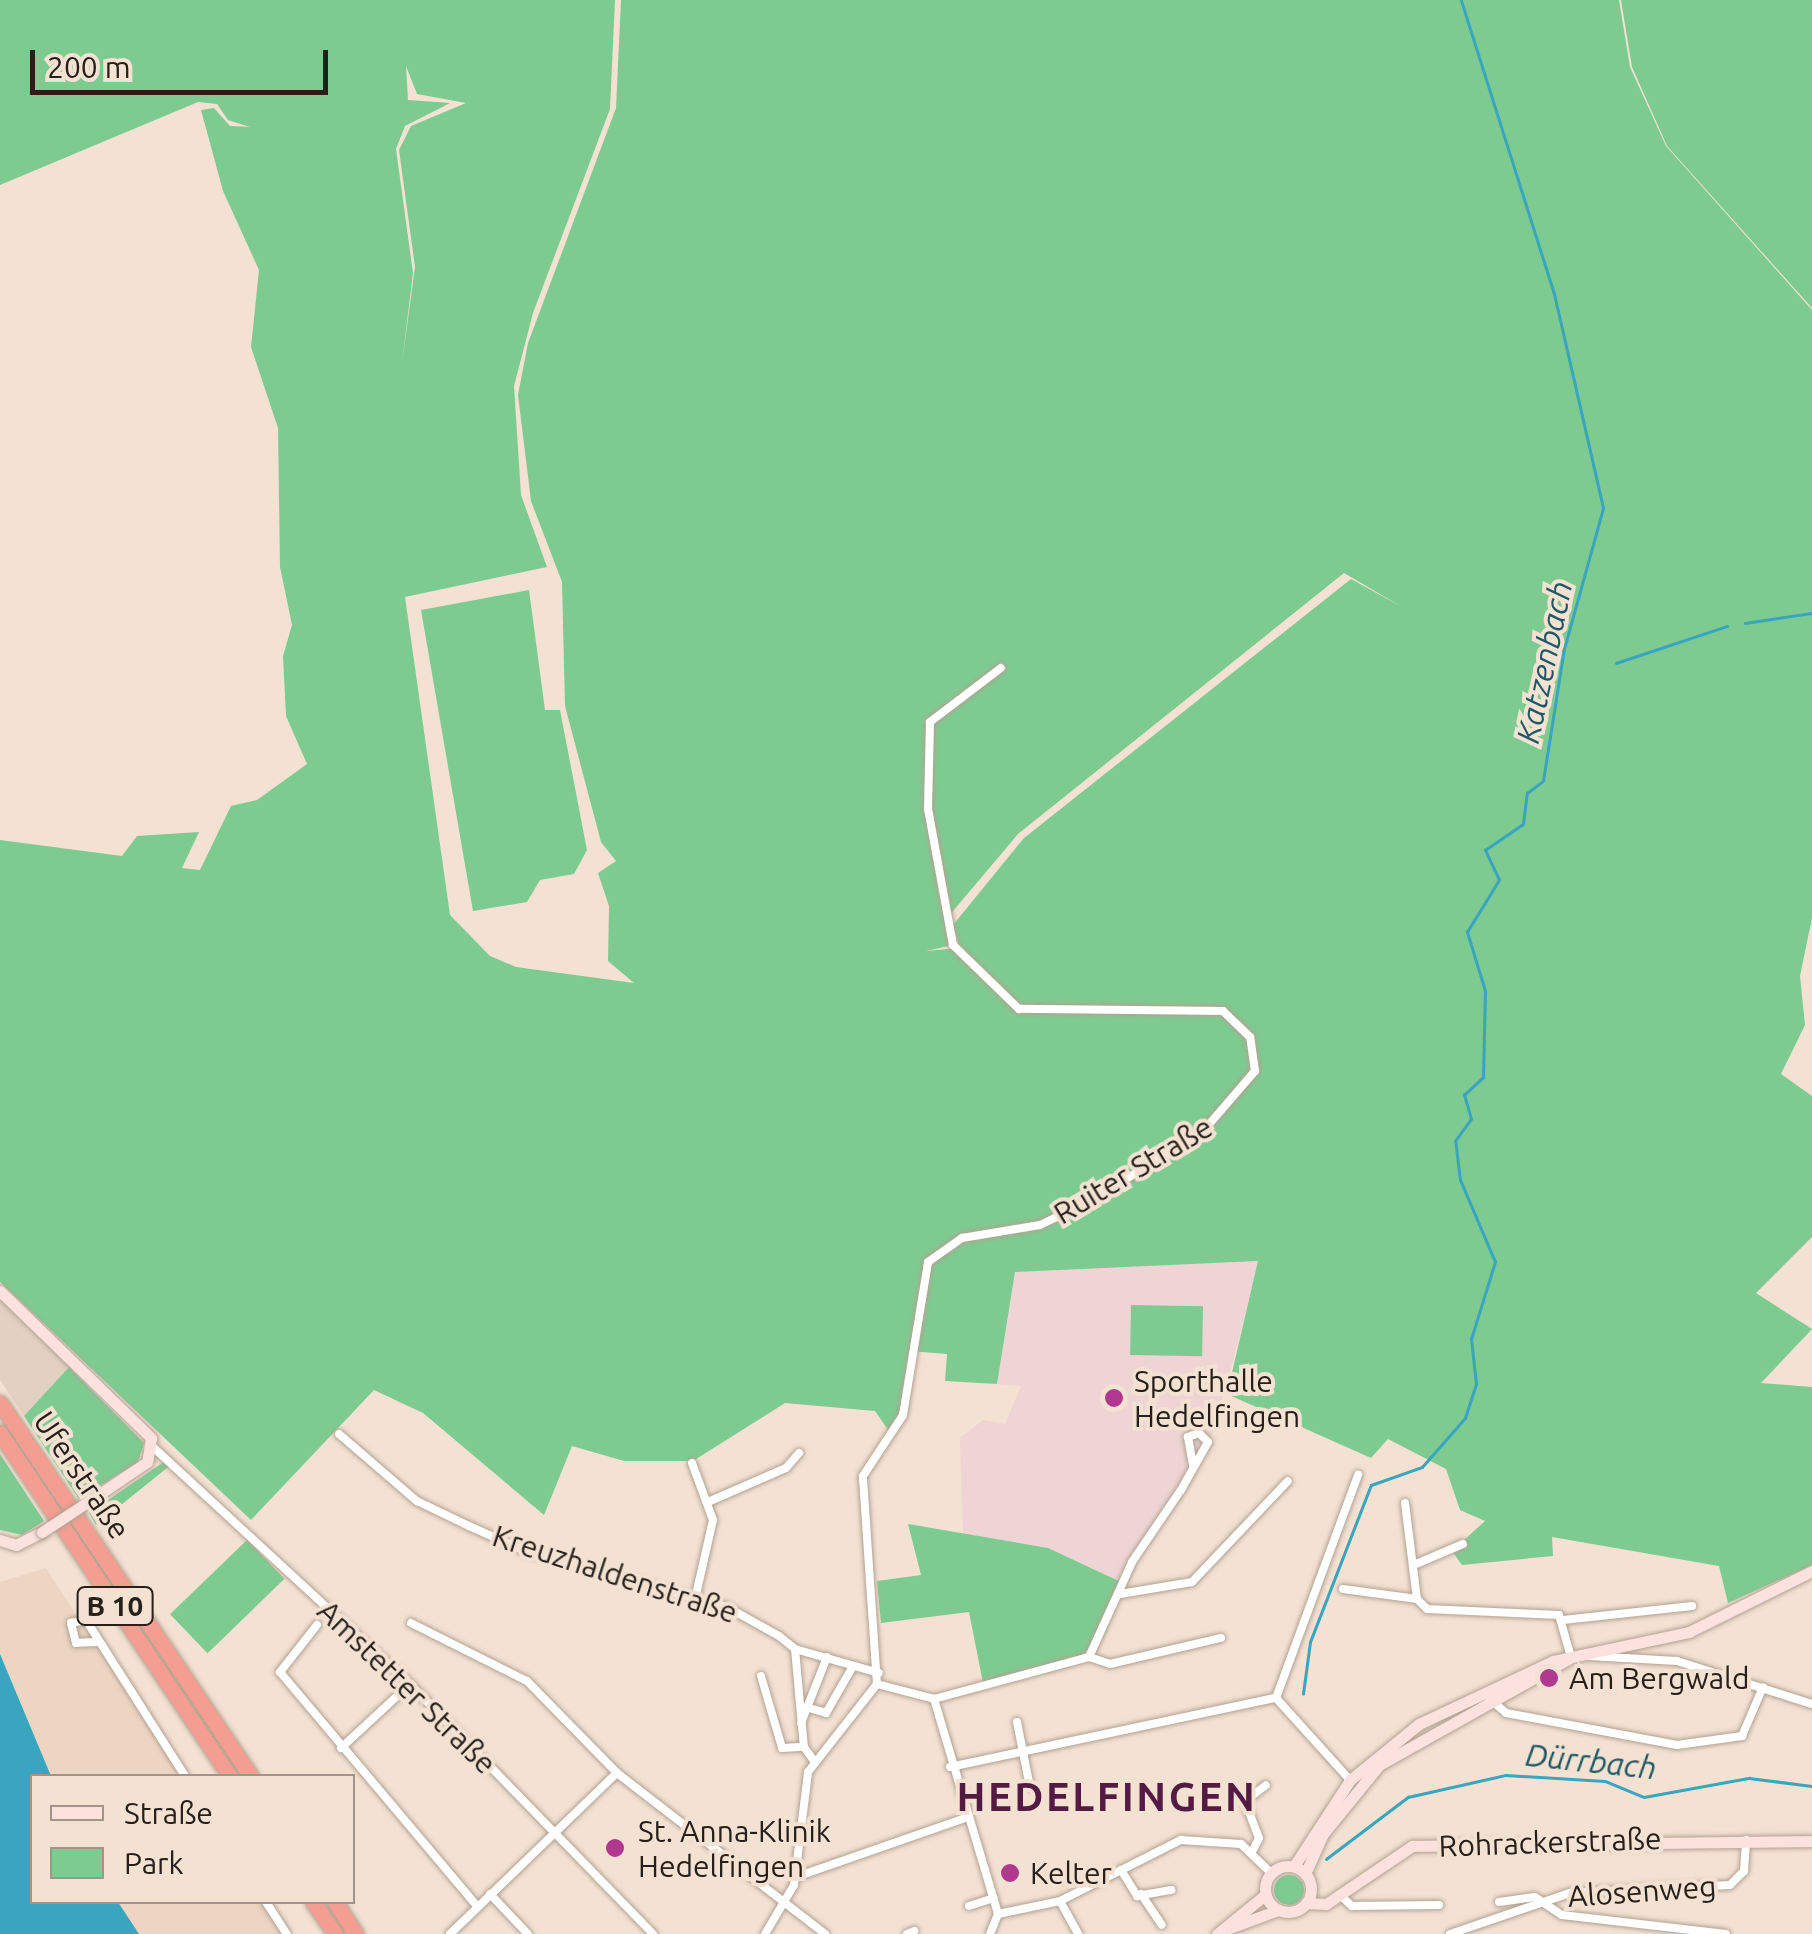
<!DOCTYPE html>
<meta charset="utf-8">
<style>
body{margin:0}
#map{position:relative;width:1812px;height:1934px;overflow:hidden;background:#f3e1d2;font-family:Ubuntu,sans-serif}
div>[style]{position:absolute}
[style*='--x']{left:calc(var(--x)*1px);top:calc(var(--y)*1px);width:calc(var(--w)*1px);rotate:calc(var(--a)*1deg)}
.commercial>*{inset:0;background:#e2d0c0}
.built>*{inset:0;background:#edd5c1}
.education>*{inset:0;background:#eed4d4}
.green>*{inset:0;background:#7ecb91;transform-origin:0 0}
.round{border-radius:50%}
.water>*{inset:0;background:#39a5be}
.stream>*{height:2.5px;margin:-1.25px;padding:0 1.25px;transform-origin:1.25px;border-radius:1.25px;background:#39a5be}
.roads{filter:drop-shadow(0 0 2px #b2a293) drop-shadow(0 0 2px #b2a293)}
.street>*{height:8px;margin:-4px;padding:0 4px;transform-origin:4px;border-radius:4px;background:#fff}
.secondary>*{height:11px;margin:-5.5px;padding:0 5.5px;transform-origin:5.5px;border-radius:5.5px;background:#fbe2de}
.secondary>.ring{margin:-5.5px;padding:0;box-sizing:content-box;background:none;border:11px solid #fbe2de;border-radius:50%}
.highway>*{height:15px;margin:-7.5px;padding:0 7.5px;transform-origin:7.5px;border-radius:7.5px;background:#f39e90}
.bridges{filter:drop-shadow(0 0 2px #b2a293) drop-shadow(0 0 2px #b2a293)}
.secondary-bridge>*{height:11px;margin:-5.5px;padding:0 5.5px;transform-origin:5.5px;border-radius:5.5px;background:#fbe2de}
.dots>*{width:28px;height:28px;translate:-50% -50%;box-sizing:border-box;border:5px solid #f3e1d2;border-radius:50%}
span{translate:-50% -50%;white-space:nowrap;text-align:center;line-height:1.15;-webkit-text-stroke:8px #f3e1d2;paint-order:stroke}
.shield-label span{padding:2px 8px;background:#f3e1d2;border:2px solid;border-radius:8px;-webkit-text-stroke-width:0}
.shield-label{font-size:28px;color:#27201a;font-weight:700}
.street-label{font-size:30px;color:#27201a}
.poi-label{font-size:30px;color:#27201a}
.left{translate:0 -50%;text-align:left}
.water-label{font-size:32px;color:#1e5866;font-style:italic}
.district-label{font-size:40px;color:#531a44;font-weight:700;letter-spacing:2.5px}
.legend{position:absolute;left:30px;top:1774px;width:325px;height:130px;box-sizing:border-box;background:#f3e1d2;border:2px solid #a19488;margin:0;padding:12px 18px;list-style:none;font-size:30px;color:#27201a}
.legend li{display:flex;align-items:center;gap:20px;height:50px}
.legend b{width:50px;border:2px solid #a19488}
.scale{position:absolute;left:30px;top:50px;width:298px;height:45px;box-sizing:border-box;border:5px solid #27201a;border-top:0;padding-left:12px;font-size:30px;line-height:35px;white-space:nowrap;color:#27201a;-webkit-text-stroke:8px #f3e1d2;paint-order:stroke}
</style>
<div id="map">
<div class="commercial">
<div style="clip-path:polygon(0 1300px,69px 1367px,24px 1416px,0 1380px)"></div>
</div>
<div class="built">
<div style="clip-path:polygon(46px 1568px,180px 1776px,51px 1776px,0 1654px,0 1582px)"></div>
<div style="clip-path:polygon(118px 1902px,261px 1902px,282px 1934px,139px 1934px)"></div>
</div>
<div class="education">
<div style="clip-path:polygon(1259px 1261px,1215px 1429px,1123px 1583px,1048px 1548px,963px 1534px,960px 1438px,983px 1420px,1005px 1424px,1021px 1386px,997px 1384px,1015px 1272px)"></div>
</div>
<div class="green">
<div style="clip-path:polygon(evenodd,0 0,615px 0,610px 109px,533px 313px,514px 386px,521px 495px,547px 567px,405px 597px,450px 915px,490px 956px,516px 967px,634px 983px,608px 961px,609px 906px,598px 873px,616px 861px,601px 842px,565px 706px,562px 582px,531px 501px,518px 395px,528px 343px,616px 108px,621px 0,1619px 0,1630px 67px,1666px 146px,1812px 310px,1812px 918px,1800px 976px,1805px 1025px,1781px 1074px,1812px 1096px,1812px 1237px,1756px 1293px,1812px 1329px,1761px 1383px,1812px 1387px,1812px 1565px,1728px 1603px,1719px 1566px,1552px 1537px,1553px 1556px,1462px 1565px,1452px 1551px,1485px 1521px,1460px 1510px,1446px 1469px,1388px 1439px,1371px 1458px,1227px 1394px,1258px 1261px,1015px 1272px,997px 1384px,945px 1381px,947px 1354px,909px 1351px,908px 1395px,891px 1434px,875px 1411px,785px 1403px,693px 1461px,624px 1461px,572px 1446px,544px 1515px,423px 1413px,374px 1390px,251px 1520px,0 1282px,0 840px,122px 856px,137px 836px,199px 832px,182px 868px,200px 870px,231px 806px,257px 800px,307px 764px,286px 716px,283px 656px,292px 625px,280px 567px,278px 428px,251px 347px,259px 270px,223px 191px,201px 110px,214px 108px,230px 126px,250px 127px,228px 120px,217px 104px,198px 102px,0 185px,0 0,406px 66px,417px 94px,466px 103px,411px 126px,399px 150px,415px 267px,402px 363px,413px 273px,396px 149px,405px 126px,450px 103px,408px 100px,406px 66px,0 0,1344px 573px,1402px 607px,1351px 579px,1024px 838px,953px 925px,960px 948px,926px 951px,953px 945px,948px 917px,1018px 834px,1344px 573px)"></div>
<div style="clip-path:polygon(1621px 0,1812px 0,1812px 308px,1667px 146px,1632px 67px)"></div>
<div style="clip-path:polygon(529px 590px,545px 710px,560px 710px,587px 850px,574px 874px,540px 880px,527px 902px,473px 911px,421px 610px)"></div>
<div style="left:1131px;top:1305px;width:72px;height:50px;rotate:1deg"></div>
<div style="clip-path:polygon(69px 1367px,144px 1443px,138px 1462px,79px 1499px,24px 1416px)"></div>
<div style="clip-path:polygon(0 1454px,44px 1521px,22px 1535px,0 1530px)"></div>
<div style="clip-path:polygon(162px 1463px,172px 1464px,96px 1525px,89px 1513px)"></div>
<div style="clip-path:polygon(908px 1524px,1048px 1548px,1123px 1583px,1106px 1632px,1070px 1667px,984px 1688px,969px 1612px,881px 1623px,877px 1581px,921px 1575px)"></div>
<div style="left:247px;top:1540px;width:54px;height:107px;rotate:46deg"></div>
<div class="round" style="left:1274px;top:1875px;width:30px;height:30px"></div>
</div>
<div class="water">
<div style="clip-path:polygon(0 1654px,51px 1776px,32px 1776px,32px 1902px,118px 1902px,139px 1934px,0 1934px)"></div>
</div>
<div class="stream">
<div style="--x:1745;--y:623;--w:68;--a:-8.5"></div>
<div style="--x:1616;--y:663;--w:117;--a:-18.4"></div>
<div style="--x:1303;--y:1694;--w:52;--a:-82.3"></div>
<div style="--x:1310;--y:1642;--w:168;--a:-68.8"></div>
<div style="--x:1371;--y:1485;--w:54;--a:-19.4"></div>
<div style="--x:1422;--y:1467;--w:65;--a:-48.7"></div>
<div style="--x:1465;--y:1418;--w:36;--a:-72"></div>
<div style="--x:1476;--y:1384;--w:45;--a:-96.3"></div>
<div style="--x:1471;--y:1339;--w:81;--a:-72.7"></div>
<div style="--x:1495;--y:1262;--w:89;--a:-113.1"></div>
<div style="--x:1460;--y:1180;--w:39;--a:-97"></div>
<div style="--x:1455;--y:1141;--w:27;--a:-54"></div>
<div style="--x:1471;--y:1119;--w:25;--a:-106"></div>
<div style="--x:1464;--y:1095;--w:26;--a:-43"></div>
<div style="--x:1483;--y:1077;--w:86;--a:-88.7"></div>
<div style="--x:1485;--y:991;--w:62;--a:-107"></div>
<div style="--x:1467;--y:932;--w:61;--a:-58.4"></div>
<div style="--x:1499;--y:880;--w:33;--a:-115"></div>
<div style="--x:1485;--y:850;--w:46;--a:-34.4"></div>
<div style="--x:1523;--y:824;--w:31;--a:-83"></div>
<div style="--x:1527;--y:793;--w:20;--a:-37"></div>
<div style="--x:1543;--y:781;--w:134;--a:-81"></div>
<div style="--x:1564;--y:649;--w:146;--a:-74.5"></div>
<div style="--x:1603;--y:508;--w:220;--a:-102.9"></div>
<div style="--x:1554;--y:294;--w:308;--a:-107.6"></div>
<div style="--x:1326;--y:1859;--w:103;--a:-37.1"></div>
<div style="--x:1408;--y:1797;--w:100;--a:-12.7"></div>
<div style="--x:1506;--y:1775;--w:99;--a:3.5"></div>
<div style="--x:1605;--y:1781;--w:42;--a:22.3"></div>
<div style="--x:1644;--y:1797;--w:107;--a:-10.3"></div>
<div style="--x:1749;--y:1778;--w:64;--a:7.2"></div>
</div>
<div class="roads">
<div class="street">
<div style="--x:339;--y:1434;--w:103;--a:40.7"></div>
<div style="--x:417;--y:1501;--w:58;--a:25.7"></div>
<div style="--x:469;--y:1526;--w:61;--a:24.1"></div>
<div style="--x:525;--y:1551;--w:210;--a:15.5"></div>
<div style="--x:727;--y:1607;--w:60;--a:29.1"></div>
<div style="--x:779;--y:1636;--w:21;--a:39"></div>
<div style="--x:795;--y:1649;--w:98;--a:84.8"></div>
<div style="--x:804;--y:1747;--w:19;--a:54"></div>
<div style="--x:154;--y:1448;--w:348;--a:42.7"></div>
<div style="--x:410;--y:1684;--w:349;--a:45.8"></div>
<div style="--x:692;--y:1463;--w:61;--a:69.8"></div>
<div style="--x:713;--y:1520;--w:81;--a:102.8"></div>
<div style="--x:708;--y:1502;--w:85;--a:-23.6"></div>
<div style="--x:786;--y:1468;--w:20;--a:-49"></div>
<div style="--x:1405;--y:1503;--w:97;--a:82.9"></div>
<div style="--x:1417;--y:1599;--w:14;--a:45"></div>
<div style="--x:1427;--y:1609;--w:132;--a:2.6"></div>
<div style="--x:1559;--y:1615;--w:44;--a:74.1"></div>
<div style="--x:1416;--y:1564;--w:51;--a:-23.1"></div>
<div style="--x:1343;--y:1589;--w:75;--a:7.7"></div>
<div style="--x:1120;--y:1594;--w:73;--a:-9.5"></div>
<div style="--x:1192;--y:1582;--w:139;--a:-46.5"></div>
<div style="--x:1563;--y:1620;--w:130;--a:-6.2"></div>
<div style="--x:411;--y:1623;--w:130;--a:26.6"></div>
<div style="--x:527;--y:1681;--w:129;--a:45.6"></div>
<div style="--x:617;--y:1773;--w:263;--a:37.7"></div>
<div style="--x:317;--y:1625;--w:60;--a:128.2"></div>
<div style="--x:280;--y:1672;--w:306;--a:49.9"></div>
<div style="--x:99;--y:1642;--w:23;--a:178"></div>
<div style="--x:76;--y:1643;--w:21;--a:-104"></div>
<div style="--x:71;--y:1623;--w:15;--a:-11"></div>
<div style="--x:86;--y:1620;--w:185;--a:57.6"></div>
<div style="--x:795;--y:1649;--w:87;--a:15.9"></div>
<div style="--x:1589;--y:1656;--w:88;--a:3.3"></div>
<div style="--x:1677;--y:1661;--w:142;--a:17.7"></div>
<div style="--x:1089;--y:1657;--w:22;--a:18"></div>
<div style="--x:1110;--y:1664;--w:114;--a:-13.2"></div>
<div style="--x:761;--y:1676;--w:75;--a:73.7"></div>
<div style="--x:782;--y:1748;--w:22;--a:-3"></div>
<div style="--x:877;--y:1684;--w:59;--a:14.7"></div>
<div style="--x:934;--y:1699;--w:224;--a:73.4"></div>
<div style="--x:1276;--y:1698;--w:238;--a:-69.8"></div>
<div style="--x:934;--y:1699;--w:161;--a:-15.2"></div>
<div style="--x:1089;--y:1657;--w:104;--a:-65.6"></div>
<div style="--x:1132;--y:1562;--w:87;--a:-55.8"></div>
<div style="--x:1181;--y:1490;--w:55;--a:-60.6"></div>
<div style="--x:1208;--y:1442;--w:13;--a:-135"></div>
<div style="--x:1199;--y:1433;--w:12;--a:160"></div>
<div style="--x:1188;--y:1437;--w:29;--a:80"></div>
<div style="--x:1490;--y:1699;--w:21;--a:41"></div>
<div style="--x:1506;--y:1713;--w:174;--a:10.6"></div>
<div style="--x:1677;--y:1745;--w:66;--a:-7.9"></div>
<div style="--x:1742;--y:1736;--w:53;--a:-66.8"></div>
<div style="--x:809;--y:1708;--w:18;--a:16"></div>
<div style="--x:826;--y:1713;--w:54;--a:-60.1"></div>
<div style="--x:1017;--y:1722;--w:66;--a:78.7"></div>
<div style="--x:801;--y:1723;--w:71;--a:-68.5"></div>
<div style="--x:341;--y:1748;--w:94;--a:-42.8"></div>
<div style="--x:950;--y:1767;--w:333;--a:-12"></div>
<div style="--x:1276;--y:1698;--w:112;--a:47.9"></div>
<div style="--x:1253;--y:1850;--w:13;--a:-63"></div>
<div style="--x:1259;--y:1838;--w:40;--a:-111"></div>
<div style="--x:1245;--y:1801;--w:26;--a:-37"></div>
<div style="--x:1121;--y:1870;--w:31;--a:58"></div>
<div style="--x:1137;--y:1896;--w:35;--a:-10"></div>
<div style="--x:796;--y:1877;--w:177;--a:-19.2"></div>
<div style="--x:490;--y:1894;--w:55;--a:46.5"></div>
<div style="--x:1141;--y:1894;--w:37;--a:56"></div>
<div style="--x:1340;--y:1895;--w:16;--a:43"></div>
<div style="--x:1352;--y:1906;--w:87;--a:-0.7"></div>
<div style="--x:1060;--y:1901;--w:38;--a:61"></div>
<div style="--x:266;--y:1902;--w:38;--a:57"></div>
<div style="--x:1499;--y:1902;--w:36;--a:-8"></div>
<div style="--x:1535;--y:1897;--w:32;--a:34"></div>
<div style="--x:1562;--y:1915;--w:165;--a:6.6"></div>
<div style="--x:969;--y:1906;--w:26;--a:-18"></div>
<div style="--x:998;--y:1914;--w:63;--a:-11.8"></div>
<div style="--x:1060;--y:1901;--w:136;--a:-26.8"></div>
<div style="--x:1181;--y:1840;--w:60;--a:3.8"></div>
<div style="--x:1241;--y:1844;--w:42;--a:44"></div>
<div style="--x:450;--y:1934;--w:232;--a:-44"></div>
<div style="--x:765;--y:1934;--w:57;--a:-59.4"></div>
<div style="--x:794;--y:1885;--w:114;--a:-82.9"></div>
<div style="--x:808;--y:1772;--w:112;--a:-51.9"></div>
<div style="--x:877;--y:1684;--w:208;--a:-93.9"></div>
<div style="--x:863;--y:1476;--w:73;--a:-56.7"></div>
<div style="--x:903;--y:1415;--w:155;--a:-80.7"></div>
<div style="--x:928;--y:1262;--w:42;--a:-35.2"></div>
<div style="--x:962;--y:1238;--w:79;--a:-9.5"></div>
<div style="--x:1040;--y:1225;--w:44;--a:-25.4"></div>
<div style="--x:1080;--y:1206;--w:138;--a:-30.5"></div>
<div style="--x:1199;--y:1136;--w:86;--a:-49.3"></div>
<div style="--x:1255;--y:1071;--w:34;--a:-98"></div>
<div style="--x:1250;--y:1037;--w:37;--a:-136"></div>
<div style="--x:1223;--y:1011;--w:204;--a:-179.4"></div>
<div style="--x:1019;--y:1009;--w:92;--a:-135.9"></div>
<div style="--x:953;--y:945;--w:138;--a:-100.4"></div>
<div style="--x:928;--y:809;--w:87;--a:-88.7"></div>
<div style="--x:930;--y:722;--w:89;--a:-37.3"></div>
<div style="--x:907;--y:1934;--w:8;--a:-23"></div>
<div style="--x:990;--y:1934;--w:22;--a:-68"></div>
<div style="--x:1450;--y:1934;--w:127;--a:-18.9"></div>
<div style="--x:1570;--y:1893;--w:160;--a:-2.9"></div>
<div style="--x:1730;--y:1885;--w:20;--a:-45"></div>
<div style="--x:1744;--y:1871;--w:31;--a:-86"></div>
</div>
<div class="secondary">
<div style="--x:0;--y:1291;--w:211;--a:44.2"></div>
<div style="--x:151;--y:1438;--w:24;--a:99"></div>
<div style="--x:147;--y:1462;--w:66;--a:146.1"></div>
<div style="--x:0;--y:1540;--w:17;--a:17"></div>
<div style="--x:16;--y:1545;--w:29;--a:-27"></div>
<div style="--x:1294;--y:1866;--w:103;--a:-56.9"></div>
<div style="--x:1350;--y:1780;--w:89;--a:-39.1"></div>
<div style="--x:1419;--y:1724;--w:148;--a:-25.2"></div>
<div style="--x:1553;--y:1661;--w:139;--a:-12"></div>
<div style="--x:1689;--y:1632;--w:137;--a:-26.4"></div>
<div class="ring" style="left:1265px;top:1866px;width:35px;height:35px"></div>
<div style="--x:1305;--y:1874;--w:44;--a:-65.8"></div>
<div style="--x:1323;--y:1834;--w:89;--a:-50.9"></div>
<div style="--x:1379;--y:1765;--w:217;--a:-29.3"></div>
<div style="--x:1306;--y:1903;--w:20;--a:3"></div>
<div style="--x:1326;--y:1904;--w:104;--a:-34"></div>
<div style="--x:1412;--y:1846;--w:400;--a:-0.7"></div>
<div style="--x:1224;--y:1930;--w:58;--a:-20.3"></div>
<div style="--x:1217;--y:1934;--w:63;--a:-39.2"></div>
</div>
<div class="highway">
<div style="--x:0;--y:1403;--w:450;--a:56.1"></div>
<div style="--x:0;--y:1433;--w:413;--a:56.2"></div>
<div style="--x:313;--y:1902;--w:39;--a:55"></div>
<div style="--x:335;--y:1902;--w:38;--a:57"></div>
</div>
</div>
<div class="bridges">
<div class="secondary-bridge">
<div style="--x:42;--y:1532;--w:60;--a:-33.4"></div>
</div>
</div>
<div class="dots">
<div style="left:1114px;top:1398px;background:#af398f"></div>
<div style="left:1549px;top:1678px;background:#af398f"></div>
<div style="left:615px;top:1848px;background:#af398f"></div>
<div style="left:1010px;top:1873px;background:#af398f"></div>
</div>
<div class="shield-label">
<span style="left:115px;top:1606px">B 10</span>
</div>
<div class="street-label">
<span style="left:1133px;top:1170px;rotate:-31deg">Ruiter Straße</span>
<span style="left:82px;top:1475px;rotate:56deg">Uferstraße</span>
<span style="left:615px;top:1574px;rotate:18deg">Kreuzhaldenstraße</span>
<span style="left:407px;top:1687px;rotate:44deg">Amstetter Straße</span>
<span style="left:1550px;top:1842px;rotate:-2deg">Rohrackerstraße</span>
<span style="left:1642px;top:1891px;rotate:-4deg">Alosenweg</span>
</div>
<div class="poi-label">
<span class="left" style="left:1134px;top:1398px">Sporthalle<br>Hedelfingen</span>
<span class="left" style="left:1569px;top:1678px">Am Bergwald</span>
<span class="left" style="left:638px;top:1848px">St. Anna-Klinik<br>Hedelfingen</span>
<span class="left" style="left:1030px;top:1873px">Kelter</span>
</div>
<div class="water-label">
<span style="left:1544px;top:662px;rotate:-78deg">Katzenbach</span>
<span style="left:1591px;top:1761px;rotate:6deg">Dürrbach</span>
</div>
<div class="district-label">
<span style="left:1107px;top:1797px">HEDELFINGEN</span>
</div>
<ul class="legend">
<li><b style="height:12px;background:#fbe2de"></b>Straße</li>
<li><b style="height:28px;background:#7ecb91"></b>Park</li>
</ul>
<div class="scale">200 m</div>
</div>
